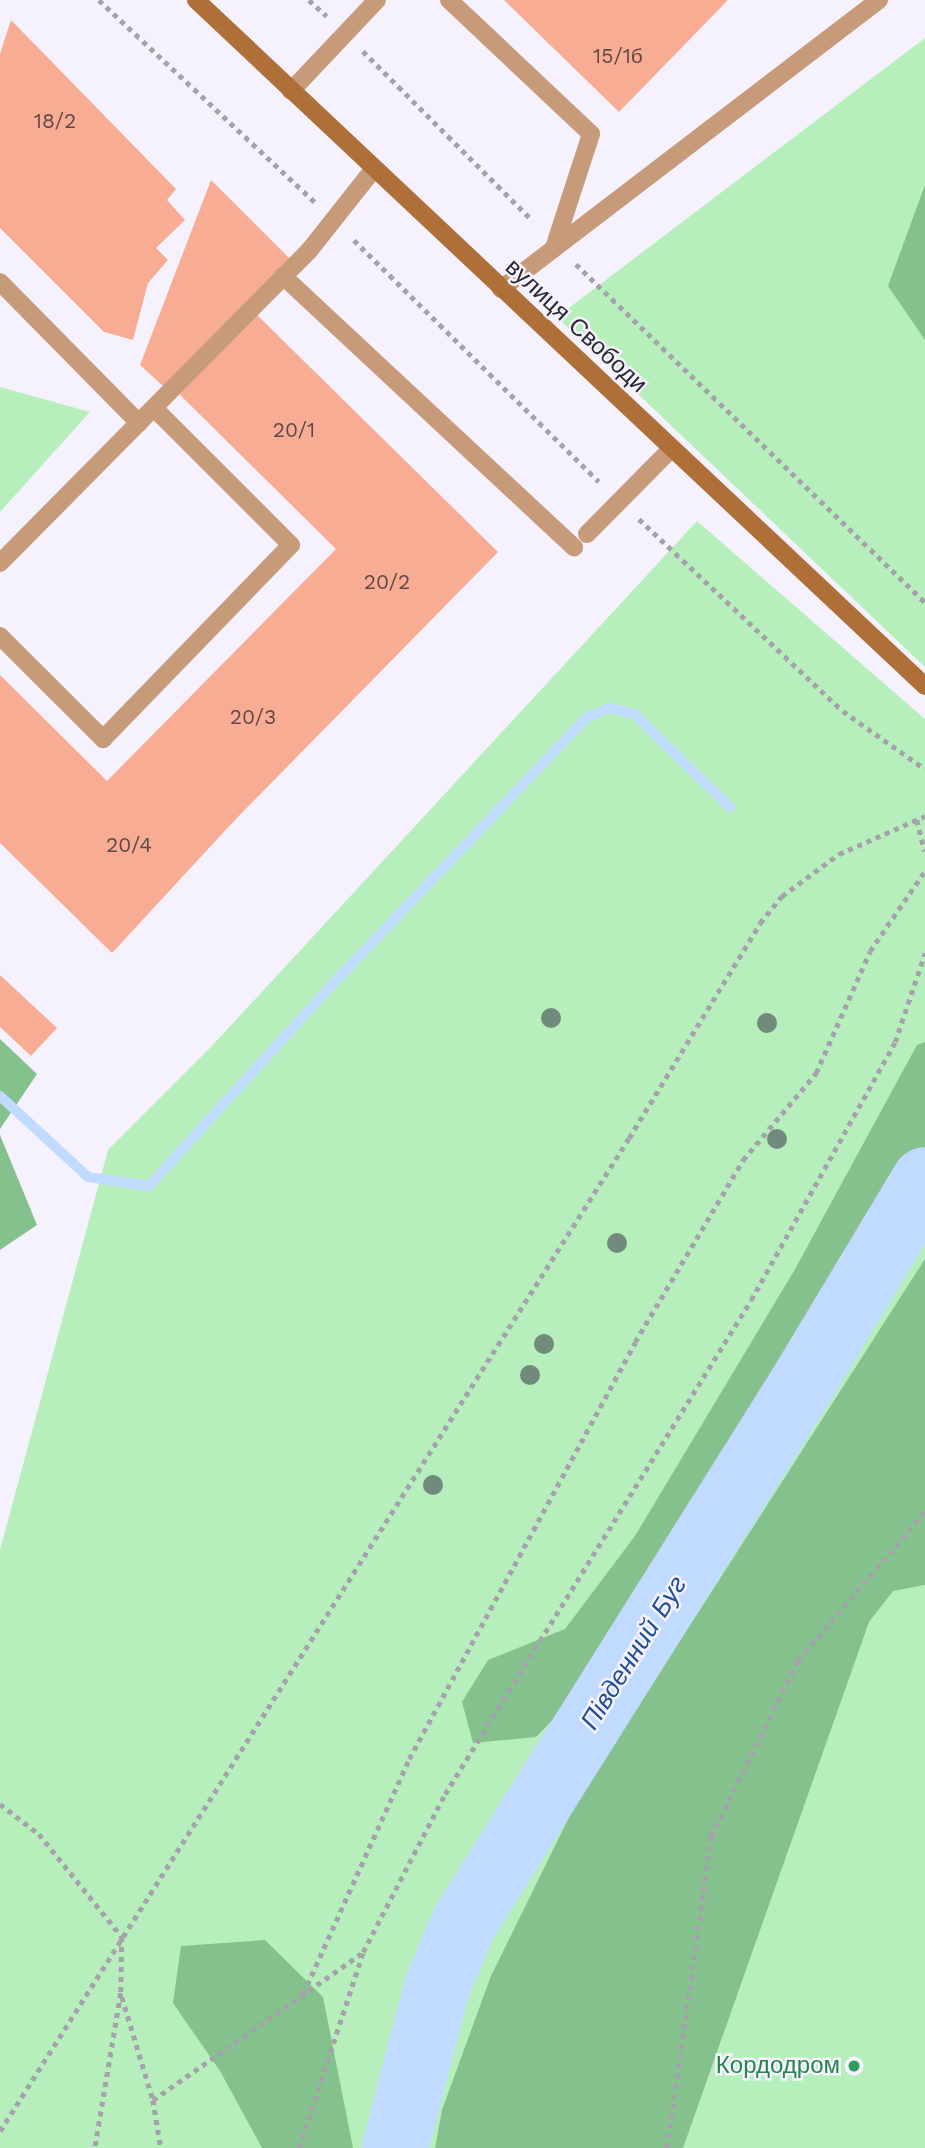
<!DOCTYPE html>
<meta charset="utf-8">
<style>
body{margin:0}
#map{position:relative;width:925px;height:2148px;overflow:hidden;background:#f5f2fd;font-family:"Work Sans",sans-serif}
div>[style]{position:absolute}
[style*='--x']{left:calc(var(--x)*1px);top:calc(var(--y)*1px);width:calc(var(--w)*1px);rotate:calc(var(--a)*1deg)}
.green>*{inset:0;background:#b6eebc}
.forest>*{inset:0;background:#85c18d}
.stream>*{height:10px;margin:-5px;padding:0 5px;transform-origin:5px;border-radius:5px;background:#c1daff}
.river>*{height:66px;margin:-33px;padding:0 33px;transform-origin:33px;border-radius:33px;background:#c1daff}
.building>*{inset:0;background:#f9ac94}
.path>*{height:4.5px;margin-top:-2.25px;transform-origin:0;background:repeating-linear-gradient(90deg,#a5a2ab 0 5px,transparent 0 10px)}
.lane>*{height:18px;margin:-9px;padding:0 9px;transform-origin:9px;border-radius:9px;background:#c79b79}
.secondary>*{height:18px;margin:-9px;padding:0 9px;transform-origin:9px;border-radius:9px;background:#ae6f38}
.trees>*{width:20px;height:20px;margin:-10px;border-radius:50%;background:#728a7c}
.dots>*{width:19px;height:19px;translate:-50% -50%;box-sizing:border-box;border:4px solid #f5f2fd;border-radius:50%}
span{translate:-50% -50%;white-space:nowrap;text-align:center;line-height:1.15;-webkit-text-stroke:5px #f5f2fd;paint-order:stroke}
.number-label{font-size:21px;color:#5e4a48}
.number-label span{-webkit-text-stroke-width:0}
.street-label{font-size:24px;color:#2b2a2f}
.leisure-label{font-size:24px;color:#27864d}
.right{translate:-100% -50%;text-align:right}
.water-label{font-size:26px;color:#214f95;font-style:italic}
</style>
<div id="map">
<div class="green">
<div style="clip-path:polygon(925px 38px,925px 667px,557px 317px)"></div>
<div style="clip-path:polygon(0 387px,90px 412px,0 512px)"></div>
<div style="clip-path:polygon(697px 521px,925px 719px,925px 2148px,0 2148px,0 1550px,108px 1150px,210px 1048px)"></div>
</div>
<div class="forest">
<div style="clip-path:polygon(925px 185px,925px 340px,888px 286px)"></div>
<div style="clip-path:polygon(0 1039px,37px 1074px,0 1129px)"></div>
<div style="clip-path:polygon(925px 1042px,925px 1149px,703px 1520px,584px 1688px,536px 1737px,473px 1743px,462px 1702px,488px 1660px,565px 1629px,635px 1536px,794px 1271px,917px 1045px)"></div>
<div style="clip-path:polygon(0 1135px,37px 1225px,0 1250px)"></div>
<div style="clip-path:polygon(925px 1259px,925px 1585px,893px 1591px,869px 1622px,683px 2148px,435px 2148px,442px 2110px,491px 1976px,576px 1803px)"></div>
<div style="clip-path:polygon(265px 1940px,323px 1997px,353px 2148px,262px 2148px,220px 2071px,173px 2003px,181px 1946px)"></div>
</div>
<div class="stream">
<div style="--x:0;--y:1096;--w:120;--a:42.6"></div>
<div style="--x:88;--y:1177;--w:62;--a:8.4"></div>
<div style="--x:149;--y:1186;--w:268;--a:-47.7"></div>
<div style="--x:329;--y:988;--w:373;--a:-46.4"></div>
<div style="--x:586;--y:718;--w:26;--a:-23"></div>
<div style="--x:610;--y:708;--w:25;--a:14"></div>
<div style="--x:634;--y:714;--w:134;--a:44.1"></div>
</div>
<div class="river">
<div style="--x:395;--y:2148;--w:166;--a:-75.4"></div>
<div style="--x:437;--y:1987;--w:72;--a:-67"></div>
<div style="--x:465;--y:1921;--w:632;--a:-57.87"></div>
<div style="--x:801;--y:1386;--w:240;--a:-59"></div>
</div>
<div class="building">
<div style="clip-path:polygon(504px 0,728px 0,619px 112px)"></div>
<div style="clip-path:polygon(11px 20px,176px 189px,167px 200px,185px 220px,156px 248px,168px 260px,148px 283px,133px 340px,104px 332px,0 228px,0 54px)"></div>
<div style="clip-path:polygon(211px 180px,290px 259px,163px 386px,140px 365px)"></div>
<div style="clip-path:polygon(252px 310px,498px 552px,233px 822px,112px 953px,0 843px,0 675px,107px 781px,336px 549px,174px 389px)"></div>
<div style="clip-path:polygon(0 975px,57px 1028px,31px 1056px,0 1027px)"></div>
</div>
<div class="path">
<div style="--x:99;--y:0;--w:296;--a:43.1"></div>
<div style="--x:309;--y:0;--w:24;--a:42"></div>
<div style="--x:363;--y:51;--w:240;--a:45"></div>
<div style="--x:354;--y:240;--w:344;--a:44.6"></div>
<div style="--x:576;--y:264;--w:486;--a:44.1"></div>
<div style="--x:639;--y:519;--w:280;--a:43.3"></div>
<div style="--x:843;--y:711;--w:100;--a:35.3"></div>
<div style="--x:917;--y:820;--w:32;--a:76"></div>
<div style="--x:0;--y:1804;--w:49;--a:37.6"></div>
<div style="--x:39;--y:1834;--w:132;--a:51.1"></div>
<div style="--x:122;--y:1937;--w:56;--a:91"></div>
<div style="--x:121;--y:1993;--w:157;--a:99.5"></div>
<div style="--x:303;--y:1994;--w:258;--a:-65.7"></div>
<div style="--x:409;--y:1759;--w:474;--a:-61.5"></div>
<div style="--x:635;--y:1342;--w:212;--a:-59.3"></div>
<div style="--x:743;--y:1160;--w:114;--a:-50"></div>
<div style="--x:816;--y:1073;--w:133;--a:-66.1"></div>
<div style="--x:870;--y:951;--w:97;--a:-55.5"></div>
<div style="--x:122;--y:1997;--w:108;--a:73.2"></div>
<div style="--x:153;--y:2100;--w:49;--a:80.5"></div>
<div style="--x:153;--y:2100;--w:254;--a:-35.1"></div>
<div style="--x:0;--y:2131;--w:1175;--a:-57.65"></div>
<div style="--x:629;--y:1138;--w:252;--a:-58.6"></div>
<div style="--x:760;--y:923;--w:35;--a:-51"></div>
<div style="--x:782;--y:896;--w:71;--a:-36.4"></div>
<div style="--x:839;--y:854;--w:94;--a:-23.8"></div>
<div style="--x:299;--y:2148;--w:206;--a:-71.9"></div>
<div style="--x:363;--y:1952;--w:178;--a:-62.6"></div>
<div style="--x:445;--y:1794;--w:581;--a:-58.22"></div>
<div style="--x:751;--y:1300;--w:295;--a:-60.8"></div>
<div style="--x:895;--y:1042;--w:94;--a:-71.4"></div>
<div style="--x:667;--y:2148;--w:315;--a:-82"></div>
<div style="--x:711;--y:1836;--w:196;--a:-63.7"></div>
<div style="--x:798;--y:1660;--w:195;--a:-49.4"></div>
</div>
<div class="lane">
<div style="--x:449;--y:0;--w:195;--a:43.3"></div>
<div style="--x:591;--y:134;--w:117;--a:108"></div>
<div style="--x:291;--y:91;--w:125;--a:-46.6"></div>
<div style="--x:283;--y:276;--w:398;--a:43"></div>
<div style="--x:0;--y:282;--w:198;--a:45.4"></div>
<div style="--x:501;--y:289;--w:476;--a:-37.4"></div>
<div style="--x:587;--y:534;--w:120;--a:-45.3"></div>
<div style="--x:0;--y:563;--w:438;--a:-45.3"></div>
<div style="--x:308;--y:252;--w:105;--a:-51.6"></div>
<div style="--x:0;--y:636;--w:146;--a:45"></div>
<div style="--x:103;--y:739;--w:270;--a:-45.9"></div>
<div style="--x:291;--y:545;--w:194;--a:-135"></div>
</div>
<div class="secondary">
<div style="--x:196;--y:0;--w:1001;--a:43.26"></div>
</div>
<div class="trees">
<div style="left:551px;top:1018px"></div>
<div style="left:767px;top:1023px"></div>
<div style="left:777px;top:1139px"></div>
<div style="left:617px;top:1243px"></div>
<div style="left:544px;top:1344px"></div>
<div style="left:530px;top:1375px"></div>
<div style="left:433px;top:1485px"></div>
</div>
<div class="dots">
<div style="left:854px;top:2066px;background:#2e9e5b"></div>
</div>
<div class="number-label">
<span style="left:618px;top:56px">15/1б</span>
<span style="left:55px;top:121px">18/2</span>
<span style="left:294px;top:430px">20/1</span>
<span style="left:387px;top:582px">20/2</span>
<span style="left:253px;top:717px">20/3</span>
<span style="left:129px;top:845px">20/4</span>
</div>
<div class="street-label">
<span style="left:576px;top:326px;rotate:43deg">вулиця Свободи</span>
</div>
<div class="leisure-label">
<span class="right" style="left:840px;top:2066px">Кордодром</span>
</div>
<div class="water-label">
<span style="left:634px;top:1653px;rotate:-58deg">Південний Буг</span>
</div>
</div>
